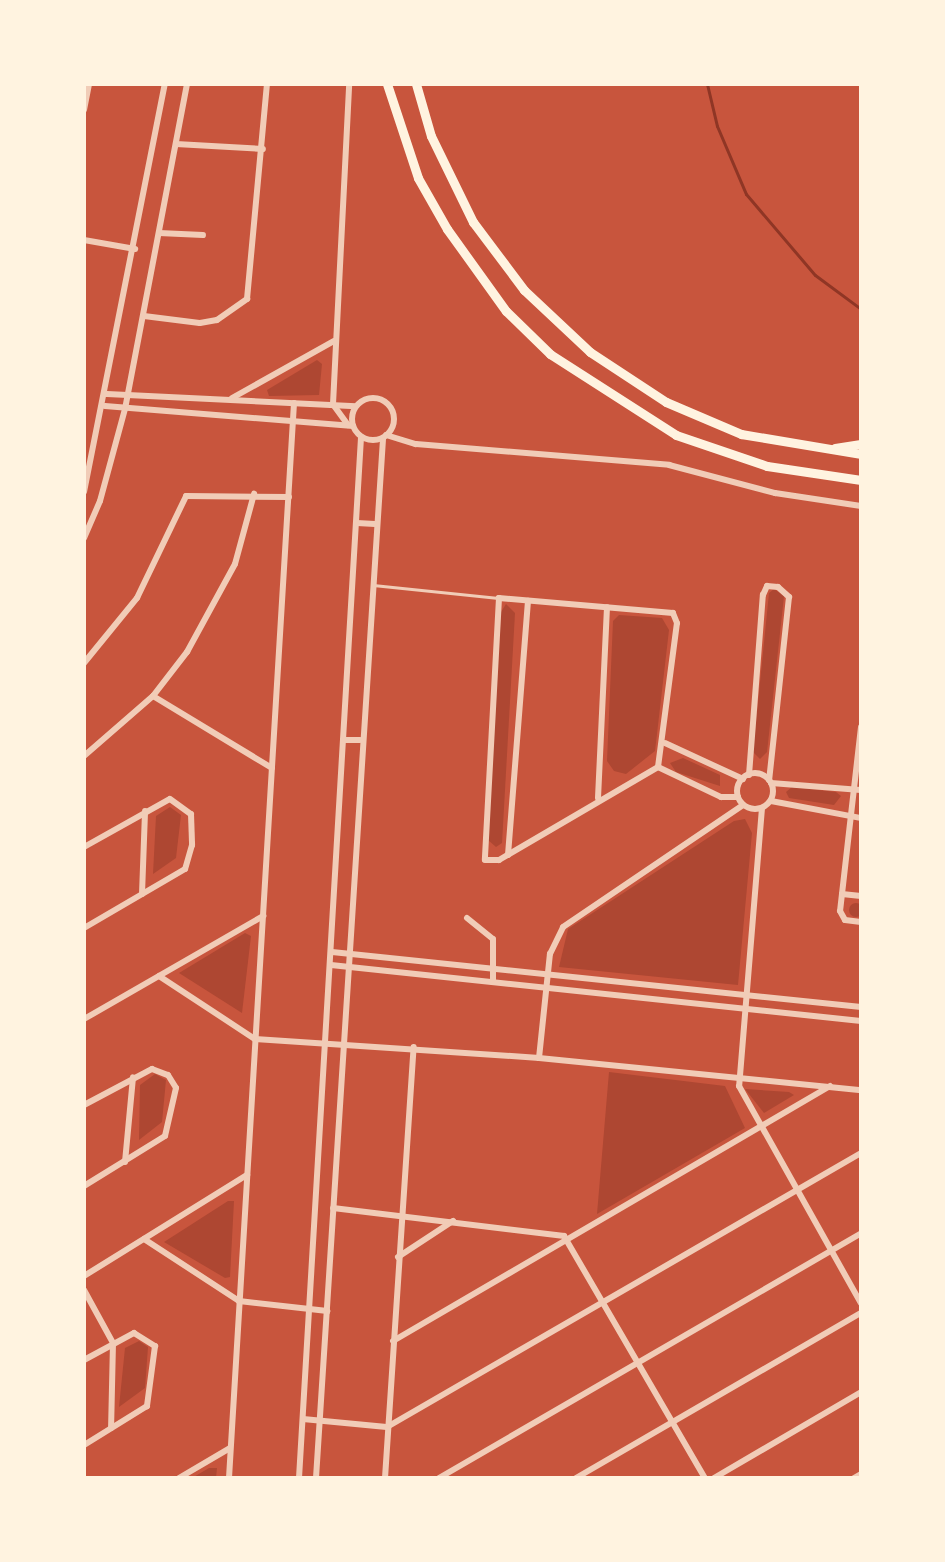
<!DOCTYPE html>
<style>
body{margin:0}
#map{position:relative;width:945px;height:1562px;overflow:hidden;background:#c8553d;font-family:"Sofia Sans Condensed",sans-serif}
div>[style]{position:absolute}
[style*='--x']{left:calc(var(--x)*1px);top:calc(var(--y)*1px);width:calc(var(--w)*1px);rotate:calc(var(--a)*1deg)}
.green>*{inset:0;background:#ae4732}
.round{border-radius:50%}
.stream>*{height:3px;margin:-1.5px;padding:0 1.5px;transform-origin:1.5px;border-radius:1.5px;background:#8f3625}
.service>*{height:3px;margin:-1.5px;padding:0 1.5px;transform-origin:1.5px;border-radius:1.5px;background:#f1ccb7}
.minor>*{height:6px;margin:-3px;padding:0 3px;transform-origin:3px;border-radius:3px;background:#f1ccb7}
.minor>.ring{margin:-3px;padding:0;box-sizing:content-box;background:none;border:6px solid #f1ccb7;border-radius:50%}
.trunk>*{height:9px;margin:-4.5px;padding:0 4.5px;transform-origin:4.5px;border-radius:4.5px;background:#fff3e0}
span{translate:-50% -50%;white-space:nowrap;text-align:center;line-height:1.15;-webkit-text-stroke:4.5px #fff3e0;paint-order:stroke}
.frame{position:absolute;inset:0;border:86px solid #fff3e0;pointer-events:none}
</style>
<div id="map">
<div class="green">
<div style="clip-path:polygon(317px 360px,322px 364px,319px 395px,269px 396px,267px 390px)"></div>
<div style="clip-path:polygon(774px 589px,784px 596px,767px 752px,760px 759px,753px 752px,769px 593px)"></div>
<div style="clip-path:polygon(506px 604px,515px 613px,502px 843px,496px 847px,488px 840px,501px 612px)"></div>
<div style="clip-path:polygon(619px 615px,662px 618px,669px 630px,655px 751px,626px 774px,614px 771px,607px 761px,613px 621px)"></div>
<div style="clip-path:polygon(683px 758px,720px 775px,720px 786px,676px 772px,670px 763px)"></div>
<div style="clip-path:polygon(792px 787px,836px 792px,841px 796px,834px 805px,789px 798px,786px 792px)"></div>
<div style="clip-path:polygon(170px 807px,181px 815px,176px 858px,153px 874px,156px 816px)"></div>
<div style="clip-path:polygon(745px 819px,752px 833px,738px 985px,559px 967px,568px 929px,734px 821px)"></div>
<div class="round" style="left:849px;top:903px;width:14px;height:14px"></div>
<div style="clip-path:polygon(245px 933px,251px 936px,242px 1013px,179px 973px)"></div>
<div style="clip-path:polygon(609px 1072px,725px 1086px,745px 1128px,597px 1214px)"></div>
<div style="clip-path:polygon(155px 1074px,166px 1080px,162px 1122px,139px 1140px,140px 1085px)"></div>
<div style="clip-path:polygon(745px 1089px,789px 1092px,794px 1095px,764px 1113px)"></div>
<div style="clip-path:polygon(228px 1201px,234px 1201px,230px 1277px,225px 1278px,164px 1242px)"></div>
<div style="clip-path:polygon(139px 1341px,148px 1347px,145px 1388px,119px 1407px,125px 1348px)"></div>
<div style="clip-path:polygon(209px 1468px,217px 1468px,216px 1478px,192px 1478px)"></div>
</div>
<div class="stream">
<div style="--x:707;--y:84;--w:43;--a:76.6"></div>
<div style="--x:717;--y:126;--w:74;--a:66.9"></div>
<div style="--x:746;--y:194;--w:106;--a:49.6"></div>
<div style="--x:815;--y:275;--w:57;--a:36.5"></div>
</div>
<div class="service">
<div style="--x:373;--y:585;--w:126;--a:5.9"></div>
</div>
<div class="minor">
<div style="--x:84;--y:110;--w:26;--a:-79"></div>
<div style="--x:176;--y:144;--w:87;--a:3.3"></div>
<div style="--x:159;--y:233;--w:44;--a:2.6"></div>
<div style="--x:84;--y:240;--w:52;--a:10"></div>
<div style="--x:144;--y:316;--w:56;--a:7.1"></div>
<div style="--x:200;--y:323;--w:17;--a:-10"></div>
<div style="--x:217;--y:320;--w:37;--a:-35"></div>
<div style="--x:247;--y:299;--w:216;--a:-84.7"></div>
<div style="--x:107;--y:394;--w:249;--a:2.8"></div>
<div style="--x:232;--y:398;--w:117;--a:-29.2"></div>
<div class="ring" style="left:352px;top:398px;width:36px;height:36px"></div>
<div style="--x:105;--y:406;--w:249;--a:4.6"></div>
<div style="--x:348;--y:425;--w:26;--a:-126"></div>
<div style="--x:333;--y:404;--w:320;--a:-87.1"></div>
<div style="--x:386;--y:435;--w:31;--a:17"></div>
<div style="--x:416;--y:444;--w:254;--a:4.7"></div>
<div style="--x:669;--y:465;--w:110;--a:14.8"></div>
<div style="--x:775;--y:493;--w:87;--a:8.6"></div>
<div style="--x:84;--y:492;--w:416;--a:-78.8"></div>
<div style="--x:357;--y:523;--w:18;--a:3"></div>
<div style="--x:84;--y:538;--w:40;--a:-66.6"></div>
<div style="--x:100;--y:501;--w:95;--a:-74.8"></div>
<div style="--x:125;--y:409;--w:331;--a:-79.2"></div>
<div style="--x:84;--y:663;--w:84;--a:-50.8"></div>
<div style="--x:137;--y:598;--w:113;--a:-64.3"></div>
<div style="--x:186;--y:496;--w:103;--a:0.6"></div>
<div style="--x:153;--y:696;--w:139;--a:31.2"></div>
<div style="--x:861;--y:727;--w:185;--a:96.5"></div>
<div style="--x:840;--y:911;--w:10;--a:61"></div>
<div style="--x:845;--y:920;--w:16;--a:7"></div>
<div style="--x:343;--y:740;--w:17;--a:0"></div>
<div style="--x:665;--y:743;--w:86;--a:24.8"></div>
<div style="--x:84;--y:756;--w:91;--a:-41"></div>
<div style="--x:153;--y:696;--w:56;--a:-52.3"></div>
<div style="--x:187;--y:652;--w:100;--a:-61.4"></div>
<div style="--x:235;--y:564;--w:73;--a:-74.8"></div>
<div style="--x:658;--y:767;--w:145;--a:-82.5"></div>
<div style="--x:677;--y:623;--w:11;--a:-112"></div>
<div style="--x:673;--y:613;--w:175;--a:-175.1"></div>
<div style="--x:499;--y:598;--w:262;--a:93.1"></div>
<div style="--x:485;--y:860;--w:14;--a:0"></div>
<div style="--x:499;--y:860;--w:184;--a:-30.3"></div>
<div style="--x:658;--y:767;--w:70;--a:25.5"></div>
<div style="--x:721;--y:797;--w:17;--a:0"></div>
<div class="ring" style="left:737px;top:773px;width:30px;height:30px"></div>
<div style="--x:749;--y:775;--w:181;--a:-85.6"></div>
<div style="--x:763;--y:595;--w:10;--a:-66"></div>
<div style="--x:767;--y:586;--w:11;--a:5"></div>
<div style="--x:778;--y:587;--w:15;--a:42"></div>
<div style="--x:789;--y:597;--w:184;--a:96.2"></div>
<div style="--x:771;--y:783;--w:90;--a:4.4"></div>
<div style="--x:598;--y:798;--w:191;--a:-87.3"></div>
<div style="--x:771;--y:801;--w:92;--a:10.7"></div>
<div style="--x:762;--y:808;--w:279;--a:94.7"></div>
<div style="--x:739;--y:1086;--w:249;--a:60.7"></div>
<div style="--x:84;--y:847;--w:98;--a:-29.2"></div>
<div style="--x:170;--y:799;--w:26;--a:36"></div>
<div style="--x:191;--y:814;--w:31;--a:88"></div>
<div style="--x:192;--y:845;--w:25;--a:106"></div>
<div style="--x:185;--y:869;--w:117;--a:149.7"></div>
<div style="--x:508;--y:855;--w:255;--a:-85.5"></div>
<div style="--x:142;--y:894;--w:83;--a:-87.9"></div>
<div style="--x:842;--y:894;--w:19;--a:6"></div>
<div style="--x:467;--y:918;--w:33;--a:39"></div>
<div style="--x:493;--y:939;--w:43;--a:90"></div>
<div style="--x:332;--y:952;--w:532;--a:5.94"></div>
<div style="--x:331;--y:965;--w:533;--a:6.03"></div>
<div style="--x:159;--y:976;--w:115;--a:33.3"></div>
<div style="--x:255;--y:1039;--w:285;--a:3.8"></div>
<div style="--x:539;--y:1058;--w:324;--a:5.7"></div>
<div style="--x:84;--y:1019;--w:207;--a:-29.9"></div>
<div style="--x:539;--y:1058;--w:105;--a:-84"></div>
<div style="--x:550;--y:954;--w:30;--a:-64"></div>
<div style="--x:563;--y:927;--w:217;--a:-34.1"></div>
<div style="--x:84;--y:1105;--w:77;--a:-27.9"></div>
<div style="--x:152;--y:1069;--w:17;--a:21"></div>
<div style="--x:168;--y:1075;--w:15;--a:58"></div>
<div style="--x:176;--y:1088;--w:49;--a:102.9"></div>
<div style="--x:165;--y:1136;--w:95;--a:148.3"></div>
<div style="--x:125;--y:1162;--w:85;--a:-84.6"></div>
<div style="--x:333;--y:1208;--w:233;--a:6.9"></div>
<div style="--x:564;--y:1236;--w:280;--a:59.8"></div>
<div style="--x:144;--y:1239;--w:113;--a:33.1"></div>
<div style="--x:239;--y:1301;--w:89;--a:6.5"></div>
<div style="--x:398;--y:1257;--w:66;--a:-33.2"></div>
<div style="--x:84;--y:1276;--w:192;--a:-31.8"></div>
<div style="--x:84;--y:1290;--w:60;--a:61.3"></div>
<div style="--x:113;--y:1343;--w:85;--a:91.3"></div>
<div style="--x:393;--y:1341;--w:506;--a:-30.26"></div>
<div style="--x:84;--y:1360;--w:57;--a:-28.4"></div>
<div style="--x:134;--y:1333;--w:25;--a:32"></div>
<div style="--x:155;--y:1346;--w:61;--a:97.6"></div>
<div style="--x:147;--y:1406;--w:74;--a:148.2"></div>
<div style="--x:303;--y:1419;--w:84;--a:5.4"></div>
<div style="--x:387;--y:1427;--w:547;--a:-30.03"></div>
<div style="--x:179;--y:1478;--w:59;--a:-30.5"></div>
<div style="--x:229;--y:1478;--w:1077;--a:-86.54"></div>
<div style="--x:299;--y:1478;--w:1043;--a:-86.59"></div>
<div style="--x:316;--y:1478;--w:1042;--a:-86.31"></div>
<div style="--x:385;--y:1478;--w:432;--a:-86.2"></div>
<div style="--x:439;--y:1478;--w:488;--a:-30.1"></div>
<div style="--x:576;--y:1478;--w:329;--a:-30.1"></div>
<div style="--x:714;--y:1478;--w:170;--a:-30.3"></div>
<div style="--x:854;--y:1478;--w:8;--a:-30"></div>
</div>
<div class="trunk">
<div style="--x:387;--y:84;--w:99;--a:71.7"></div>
<div style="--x:418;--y:178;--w:59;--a:60.4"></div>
<div style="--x:447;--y:229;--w:101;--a:54.3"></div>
<div style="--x:506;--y:311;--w:62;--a:44.3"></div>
<div style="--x:550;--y:354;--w:150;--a:32.7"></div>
<div style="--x:676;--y:435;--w:96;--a:18.8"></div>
<div style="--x:767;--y:466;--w:95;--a:8.5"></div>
<div style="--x:416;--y:84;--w:54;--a:73.9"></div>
<div style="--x:431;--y:136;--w:96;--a:64"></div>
<div style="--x:473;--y:222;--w:85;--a:53.1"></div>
<div style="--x:524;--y:290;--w:91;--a:43.2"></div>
<div style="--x:590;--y:352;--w:91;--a:33.3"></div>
<div style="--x:666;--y:402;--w:82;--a:23.1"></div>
<div style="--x:741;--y:434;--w:122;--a:9.5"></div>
<div style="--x:835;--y:448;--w:26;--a:-9"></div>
</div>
<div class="frame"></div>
</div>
